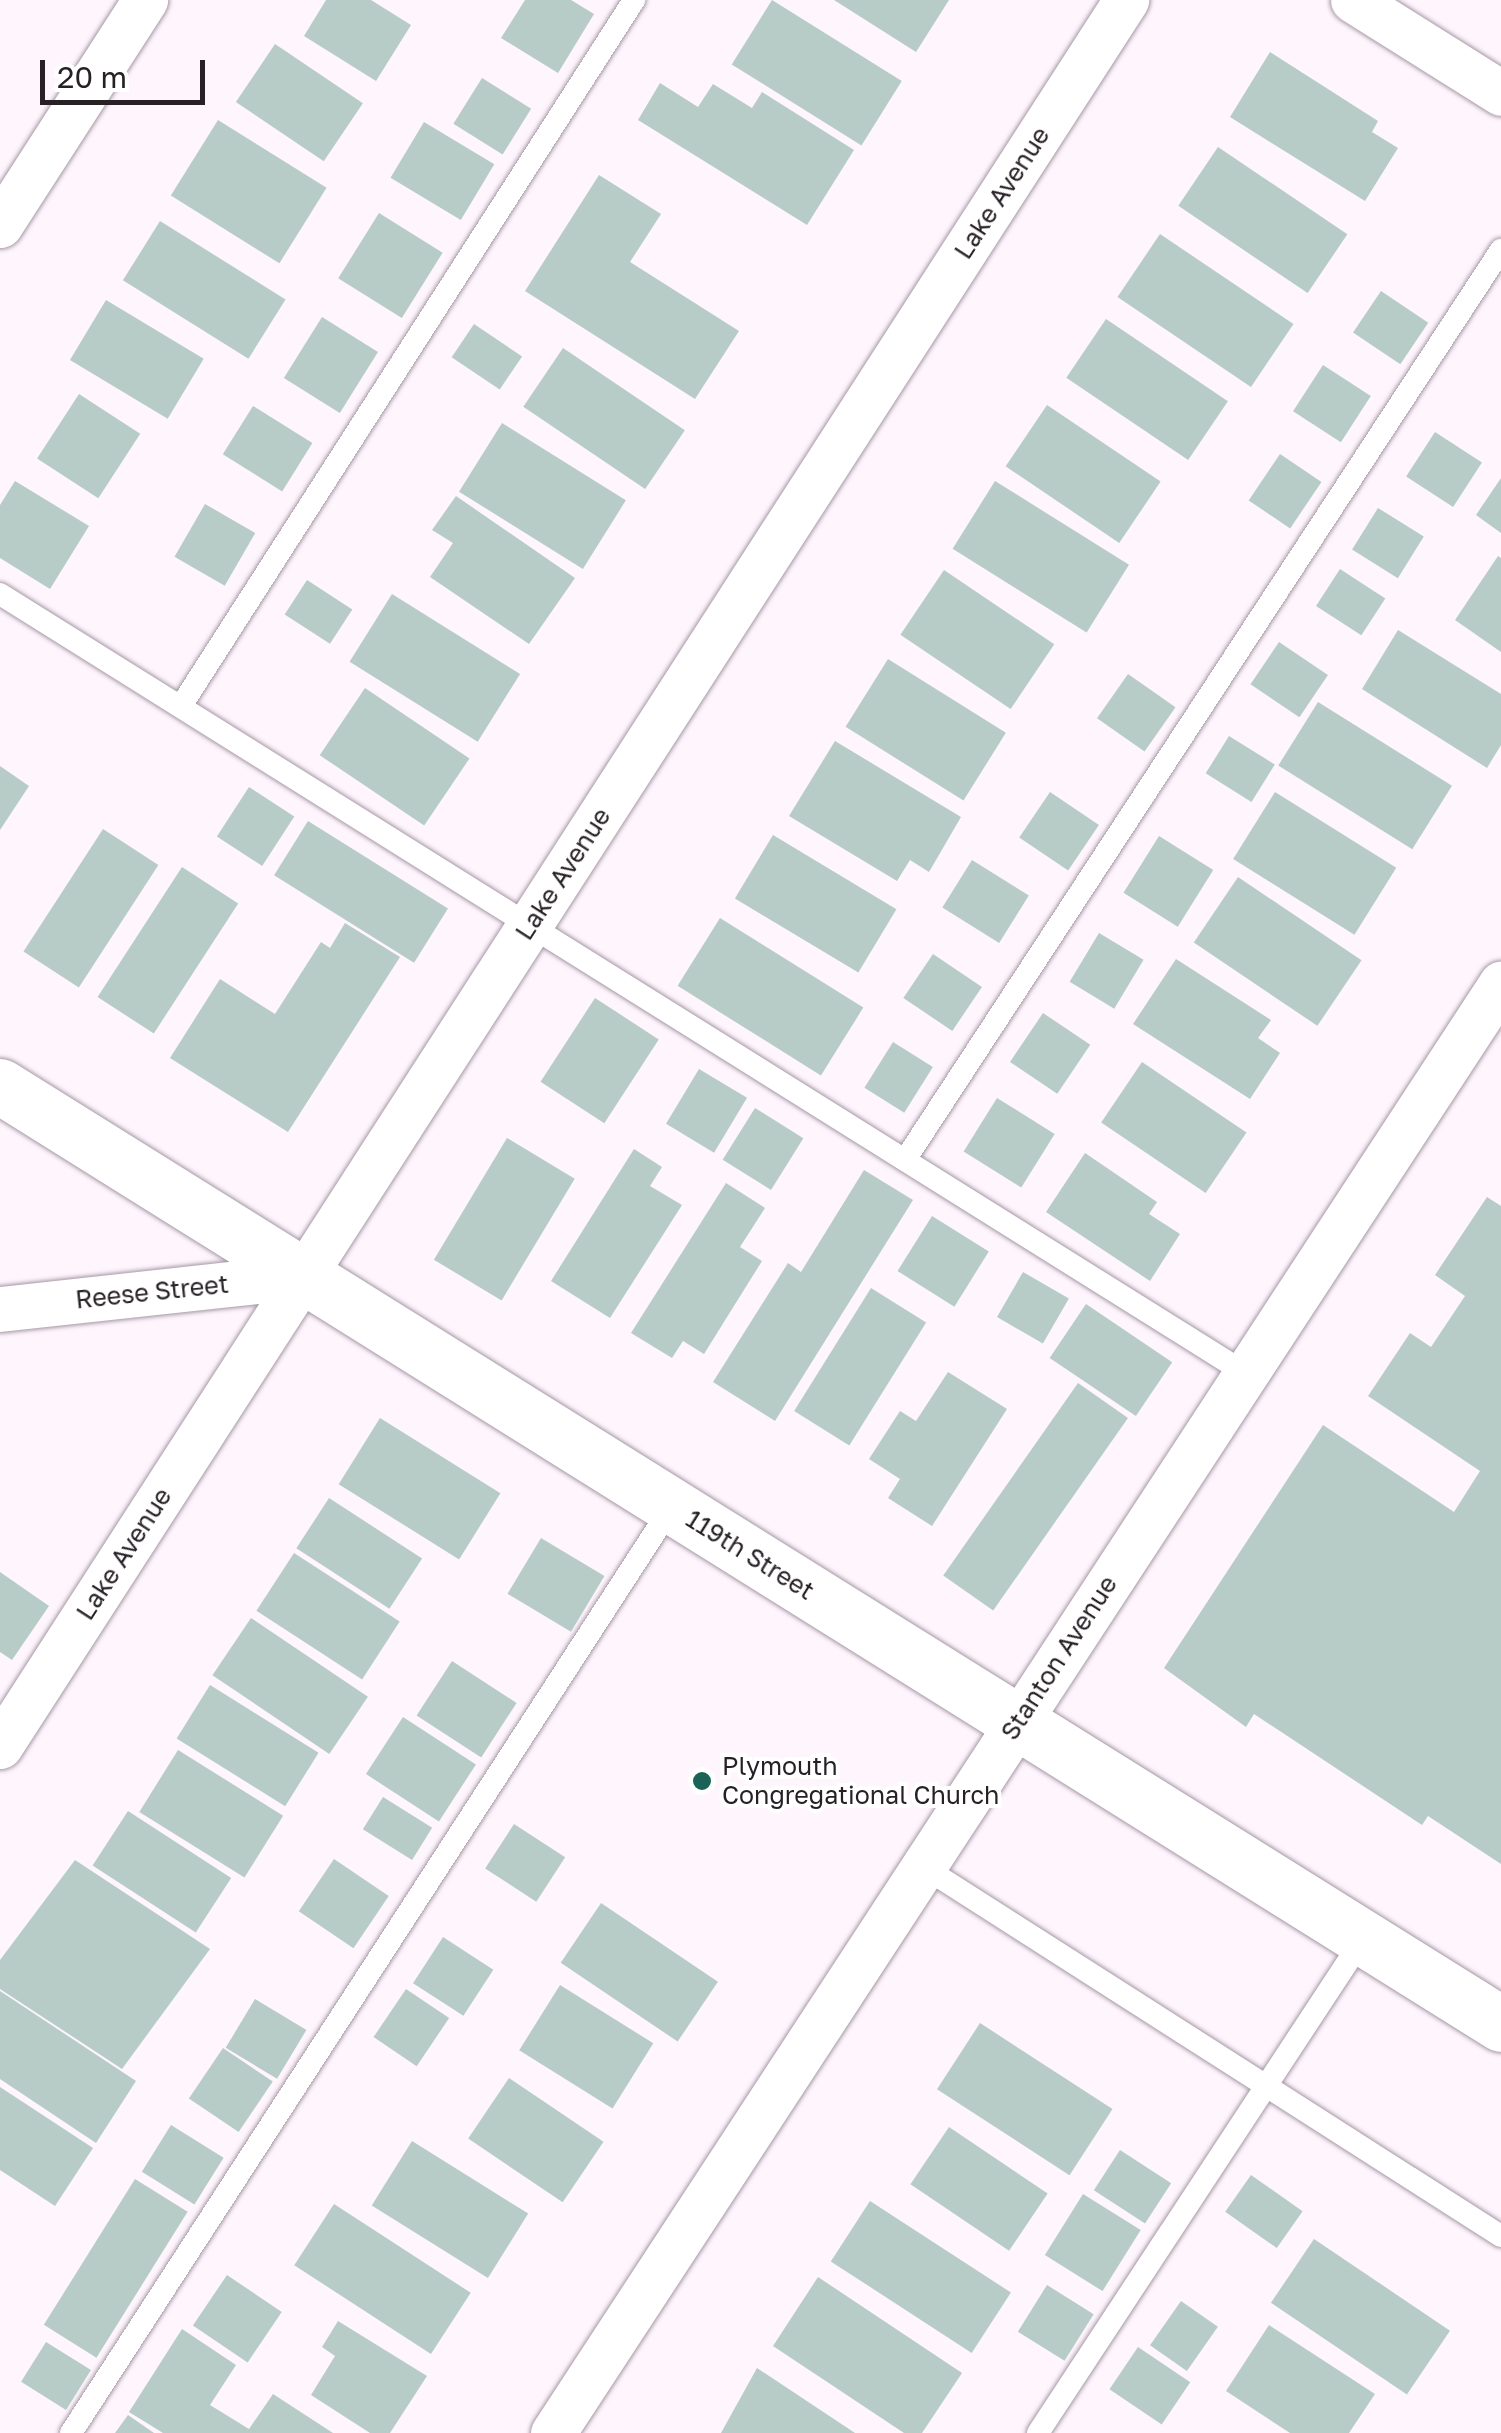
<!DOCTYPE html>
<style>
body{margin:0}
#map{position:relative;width:1501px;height:2433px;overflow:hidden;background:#fef5fd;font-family:"Golos Text",sans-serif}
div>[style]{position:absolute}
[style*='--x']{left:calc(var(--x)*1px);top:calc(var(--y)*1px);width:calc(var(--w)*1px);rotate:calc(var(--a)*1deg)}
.building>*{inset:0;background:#b7ccc7;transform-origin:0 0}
.roads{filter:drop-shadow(0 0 2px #a698a5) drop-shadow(0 0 2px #a698a5)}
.lane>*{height:22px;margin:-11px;padding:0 11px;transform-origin:11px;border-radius:11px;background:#fff}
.street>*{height:45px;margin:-22.5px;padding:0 22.5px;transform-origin:22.5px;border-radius:22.5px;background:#fff}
.secondary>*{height:55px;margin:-27.5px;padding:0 27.5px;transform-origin:27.5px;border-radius:27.5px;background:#fff}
.dots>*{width:28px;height:28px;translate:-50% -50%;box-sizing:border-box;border:5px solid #fff;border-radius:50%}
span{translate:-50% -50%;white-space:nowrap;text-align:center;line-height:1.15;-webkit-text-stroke:8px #fff;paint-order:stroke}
.street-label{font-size:25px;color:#272126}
.poi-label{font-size:25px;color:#272126}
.left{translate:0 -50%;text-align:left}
.scale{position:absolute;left:40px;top:60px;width:165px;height:45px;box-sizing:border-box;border:5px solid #272126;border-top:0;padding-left:12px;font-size:30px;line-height:35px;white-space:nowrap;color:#272126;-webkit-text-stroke:8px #fff;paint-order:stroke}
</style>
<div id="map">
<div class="building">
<div style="clip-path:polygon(326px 0,371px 0,411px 25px,376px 81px,304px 36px)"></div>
<div style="clip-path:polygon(525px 0,571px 0,594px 14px,558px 73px,501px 38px)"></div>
<div style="left:772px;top:0;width:153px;height:76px;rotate:32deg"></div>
<div style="clip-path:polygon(834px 0,949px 0,916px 52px)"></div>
<div style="left:275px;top:44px;width:106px;height:70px;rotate:34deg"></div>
<div style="clip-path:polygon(1270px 52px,1378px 121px,1372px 132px,1398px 148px,1365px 201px,1230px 117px)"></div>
<div style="left:482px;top:78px;width:58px;height:54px;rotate:32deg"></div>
<div style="clip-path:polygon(660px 83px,698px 107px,713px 84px,752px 108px,762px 92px,854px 150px,807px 225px,638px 120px)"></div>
<div style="left:218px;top:120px;width:128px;height:89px;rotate:32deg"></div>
<div style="left:424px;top:122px;width:82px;height:65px;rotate:31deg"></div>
<div style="left:1218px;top:147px;width:156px;height:71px;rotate:34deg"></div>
<div style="clip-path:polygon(599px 175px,661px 214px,630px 262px,739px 331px,695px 399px,525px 291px)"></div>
<div style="left:379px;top:213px;width:75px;height:77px;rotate:32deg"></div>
<div style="left:160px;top:221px;width:148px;height:70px;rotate:32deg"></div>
<div style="left:1160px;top:234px;width:161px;height:76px;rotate:34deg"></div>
<div style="left:1381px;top:291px;width:57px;height:50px;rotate:34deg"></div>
<div style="left:106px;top:300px;width:114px;height:70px;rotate:31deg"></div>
<div style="left:322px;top:317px;width:66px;height:72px;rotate:32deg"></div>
<div style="left:1106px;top:319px;width:147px;height:71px;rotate:34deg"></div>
<div style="left:474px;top:324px;width:58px;height:40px;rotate:34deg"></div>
<div style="left:563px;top:348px;width:147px;height:71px;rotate:34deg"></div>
<div style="left:1323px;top:365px;width:57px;height:55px;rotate:33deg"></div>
<div style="left:79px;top:394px;width:73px;height:77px;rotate:33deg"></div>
<div style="left:1047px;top:405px;width:137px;height:74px;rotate:34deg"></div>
<div style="left:253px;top:406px;width:70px;height:57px;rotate:32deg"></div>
<div style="left:502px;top:423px;width:146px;height:81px;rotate:32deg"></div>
<div style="left:1435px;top:432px;width:56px;height:53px;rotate:33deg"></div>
<div style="left:1280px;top:454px;width:50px;height:56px;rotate:34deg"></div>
<div style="clip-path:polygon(1501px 478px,1501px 533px,1476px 515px)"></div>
<div style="clip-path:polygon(15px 481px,89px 526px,50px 589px,0 558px,0 505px)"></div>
<div style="left:995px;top:481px;width:158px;height:80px;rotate:32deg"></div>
<div style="clip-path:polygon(456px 496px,575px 578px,529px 644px,430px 577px,453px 543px,432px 530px)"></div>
<div style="left:205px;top:504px;width:58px;height:61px;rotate:30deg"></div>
<div style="left:1378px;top:508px;width:54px;height:49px;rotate:32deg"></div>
<div style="clip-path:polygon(1498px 556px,1501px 558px,1501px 652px,1455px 620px)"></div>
<div style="left:1340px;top:569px;width:54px;height:44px;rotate:33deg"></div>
<div style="left:944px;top:570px;width:133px;height:78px;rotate:34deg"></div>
<div style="left:307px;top:580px;width:54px;height:41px;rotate:33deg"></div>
<div style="left:392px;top:594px;width:151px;height:80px;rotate:32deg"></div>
<div style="clip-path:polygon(1398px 630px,1501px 694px,1501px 745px,1487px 768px,1362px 689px)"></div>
<div style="left:1279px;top:642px;width:59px;height:51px;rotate:34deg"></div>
<div style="left:888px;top:659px;width:139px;height:80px;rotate:32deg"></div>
<div style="left:1128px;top:674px;width:58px;height:54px;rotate:35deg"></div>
<div style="left:365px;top:688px;width:126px;height:81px;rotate:34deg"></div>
<div style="left:1318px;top:702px;width:158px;height:75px;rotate:32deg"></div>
<div style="left:1229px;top:736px;width:54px;height:44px;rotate:32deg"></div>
<div style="clip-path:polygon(835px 741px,961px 817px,929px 872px,910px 860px,897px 881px,789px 816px)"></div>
<div style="clip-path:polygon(0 766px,29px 786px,0 830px)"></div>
<div style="left:249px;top:787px;width:54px;height:59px;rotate:33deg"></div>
<div style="left:1050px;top:792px;width:59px;height:55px;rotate:34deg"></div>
<div style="left:1275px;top:792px;width:143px;height:79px;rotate:32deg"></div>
<div style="left:308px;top:821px;width:165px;height:64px;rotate:32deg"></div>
<div style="left:103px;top:829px;width:66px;height:146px;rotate:33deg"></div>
<div style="left:773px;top:835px;width:144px;height:74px;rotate:31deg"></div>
<div style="left:1159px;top:836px;width:64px;height:67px;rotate:32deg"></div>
<div style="left:972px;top:860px;width:67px;height:56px;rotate:32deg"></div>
<div style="left:182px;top:867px;width:67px;height:155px;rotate:33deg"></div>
<div style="left:1238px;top:877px;width:149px;height:79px;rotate:34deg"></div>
<div style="left:720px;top:918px;width:169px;height:80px;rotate:32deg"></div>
<div style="clip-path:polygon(345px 923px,400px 957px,288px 1132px,170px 1058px,220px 979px,275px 1014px,321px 942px,330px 948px)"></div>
<div style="left:1099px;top:933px;width:52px;height:57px;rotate:31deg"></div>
<div style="left:933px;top:954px;width:59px;height:53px;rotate:34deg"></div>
<div style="clip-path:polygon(1176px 959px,1271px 1020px,1258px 1038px,1280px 1053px,1250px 1099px,1133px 1024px)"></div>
<div style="left:595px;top:998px;width:76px;height:100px;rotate:33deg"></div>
<div style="left:1043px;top:1013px;width:57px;height:59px;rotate:34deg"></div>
<div style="left:893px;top:1042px;width:47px;height:54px;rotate:32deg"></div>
<div style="left:1142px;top:1062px;width:126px;height:73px;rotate:34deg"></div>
<div style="left:699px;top:1069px;width:56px;height:64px;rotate:31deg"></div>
<div style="left:997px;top:1098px;width:68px;height:63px;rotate:32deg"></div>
<div style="left:755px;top:1108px;width:57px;height:61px;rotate:32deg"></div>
<div style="left:507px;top:1138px;width:79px;height:142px;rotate:31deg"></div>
<div style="clip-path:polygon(634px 1149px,662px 1167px,650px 1186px,682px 1205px,610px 1318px,551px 1281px)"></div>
<div style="clip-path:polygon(1085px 1153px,1157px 1202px,1149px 1214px,1180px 1234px,1150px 1281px,1046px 1212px)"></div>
<div style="clip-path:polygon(864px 1170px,913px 1200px,775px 1421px,713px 1382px,788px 1263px,801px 1272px)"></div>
<div style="clip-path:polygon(726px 1183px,765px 1208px,740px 1247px,762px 1261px,704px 1354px,683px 1341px,672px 1358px,631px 1333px)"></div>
<div style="clip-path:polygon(1487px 1197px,1501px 1206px,1501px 1864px,1428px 1816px,1422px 1825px,1254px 1714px,1246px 1727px,1164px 1668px,1323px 1425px,1454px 1512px,1480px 1471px,1368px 1396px,1410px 1333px,1431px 1347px,1465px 1296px,1435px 1275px)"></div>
<div style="left:932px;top:1216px;width:67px;height:65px;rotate:32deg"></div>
<div style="left:1023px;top:1272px;width:53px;height:52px;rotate:30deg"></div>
<div style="left:871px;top:1288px;width:65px;height:145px;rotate:32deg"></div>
<div style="left:1086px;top:1304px;width:104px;height:65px;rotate:34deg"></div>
<div style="clip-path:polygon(948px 1372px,1007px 1409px,932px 1526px,888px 1498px,900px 1479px,869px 1459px,900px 1411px,916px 1421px)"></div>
<div style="left:1078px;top:1383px;width:61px;height:235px;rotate:35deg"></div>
<div style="left:380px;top:1418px;width:142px;height:78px;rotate:32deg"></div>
<div style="left:329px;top:1498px;width:111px;height:60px;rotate:33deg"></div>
<div style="left:541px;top:1538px;width:74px;height:65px;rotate:31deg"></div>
<div style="left:294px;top:1553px;width:126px;height:69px;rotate:33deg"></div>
<div style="clip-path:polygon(0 1572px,49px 1606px,12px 1660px,0 1652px)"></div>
<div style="left:251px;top:1618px;width:141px;height:69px;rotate:34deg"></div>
<div style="left:452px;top:1661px;width:77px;height:65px;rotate:33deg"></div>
<div style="left:210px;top:1685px;width:128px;height:63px;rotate:32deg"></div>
<div style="left:403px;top:1717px;width:87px;height:68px;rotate:33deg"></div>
<div style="left:178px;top:1750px;width:124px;height:73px;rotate:32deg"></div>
<div style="left:383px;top:1797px;width:58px;height:38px;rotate:32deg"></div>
<div style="left:128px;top:1811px;width:123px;height:65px;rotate:33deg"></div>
<div style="left:514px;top:1824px;width:61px;height:53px;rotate:33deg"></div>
<div style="left:334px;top:1859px;width:66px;height:63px;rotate:34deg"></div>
<div style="clip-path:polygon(75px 1860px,210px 1949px,122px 2069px,0 1989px,0 1960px)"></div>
<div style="left:601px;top:1903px;width:141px;height:72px;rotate:34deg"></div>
<div style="left:443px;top:1937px;width:60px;height:55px;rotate:33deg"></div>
<div style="left:560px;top:1985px;width:110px;height:77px;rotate:32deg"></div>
<div style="left:406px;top:1989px;width:52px;height:58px;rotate:34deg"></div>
<div style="clip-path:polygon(0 1991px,136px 2081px,96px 2143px,0 2079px)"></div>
<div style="left:255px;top:1999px;width:60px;height:57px;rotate:31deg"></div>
<div style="left:980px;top:2023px;width:158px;height:79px;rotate:33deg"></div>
<div style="left:223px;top:2048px;width:60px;height:61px;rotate:34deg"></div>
<div style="left:509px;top:2078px;width:114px;height:73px;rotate:34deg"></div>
<div style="clip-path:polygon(0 2087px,93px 2148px,55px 2206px,0 2170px)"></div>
<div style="left:171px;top:2125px;width:62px;height:55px;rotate:32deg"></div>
<div style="left:949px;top:2127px;width:119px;height:69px;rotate:34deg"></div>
<div style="left:412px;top:2141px;width:137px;height:76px;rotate:32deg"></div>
<div style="left:1120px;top:2150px;width:61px;height:48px;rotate:33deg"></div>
<div style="left:1251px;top:2175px;width:63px;height:45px;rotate:35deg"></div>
<div style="left:135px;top:2179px;width:62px;height:172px;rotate:32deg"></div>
<div style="left:1083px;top:2194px;width:68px;height:72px;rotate:32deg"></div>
<div style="left:870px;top:2201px;width:168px;height:72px;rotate:33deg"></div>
<div style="left:334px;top:2204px;width:163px;height:73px;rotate:33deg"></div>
<div style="left:1314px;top:2239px;width:164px;height:77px;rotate:34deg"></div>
<div style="left:227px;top:2275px;width:66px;height:61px;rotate:34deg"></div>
<div style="clip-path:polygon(818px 2277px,962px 2373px,922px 2433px,904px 2433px,773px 2346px)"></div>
<div style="left:1047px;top:2285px;width:55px;height:55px;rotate:32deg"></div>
<div style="left:1181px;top:2301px;width:45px;height:54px;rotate:35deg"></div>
<div style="clip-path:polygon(338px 2321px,427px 2376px,390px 2433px,370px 2433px,311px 2395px,335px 2356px,322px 2347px)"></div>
<div style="clip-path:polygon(1269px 2325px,1375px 2394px,1349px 2433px,1290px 2433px,1226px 2391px)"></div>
<div style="clip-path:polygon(182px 2329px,236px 2365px,210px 2405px,249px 2429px,273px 2394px,333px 2433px,163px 2433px,129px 2412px)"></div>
<div style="left:46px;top:2342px;width:53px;height:47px;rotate:32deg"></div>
<div style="left:1138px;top:2347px;width:63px;height:51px;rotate:34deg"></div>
<div style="clip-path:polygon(757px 2368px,855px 2433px,721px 2433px)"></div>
<div style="clip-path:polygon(128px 2415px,154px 2433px,115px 2433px)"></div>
</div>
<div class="roads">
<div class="lane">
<div style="--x:0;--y:594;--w:1469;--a:32.03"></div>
<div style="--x:181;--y:706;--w:839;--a:-57.31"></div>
<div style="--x:905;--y:1160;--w:1088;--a:-56.78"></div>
<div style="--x:922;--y:1866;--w:687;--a:32.58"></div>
<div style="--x:71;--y:2433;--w:1105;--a:-57.04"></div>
<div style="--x:1038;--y:2433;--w:594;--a:-56.68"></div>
</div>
<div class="street">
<div style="--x:1353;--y:0;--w:175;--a:32.1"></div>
<div style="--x:0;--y:225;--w:268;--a:-57.2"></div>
<div style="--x:0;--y:1309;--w:306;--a:-6.2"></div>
<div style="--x:0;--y:1746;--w:2078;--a:-57.18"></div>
<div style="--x:553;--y:2433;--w:1732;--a:-56.81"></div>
</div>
<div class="secondary">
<div style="--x:0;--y:1086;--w:1770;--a:32"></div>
</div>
</div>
<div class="dots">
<div style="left:702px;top:1781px;background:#1b6356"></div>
</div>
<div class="street-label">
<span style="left:1002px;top:193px;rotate:-57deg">Lake Avenue</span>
<span style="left:563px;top:874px;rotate:-57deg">Lake Avenue</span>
<span style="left:152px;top:1292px;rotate:-6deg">Reese Street</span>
<span style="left:124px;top:1554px;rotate:-57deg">Lake Avenue</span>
<span style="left:750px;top:1555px;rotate:32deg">119th Street</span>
<span style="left:1059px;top:1658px;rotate:-57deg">Stanton Avenue</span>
</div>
<div class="poi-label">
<span class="left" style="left:722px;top:1781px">Plymouth<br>Congregational Church</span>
</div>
<div class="scale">20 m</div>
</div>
